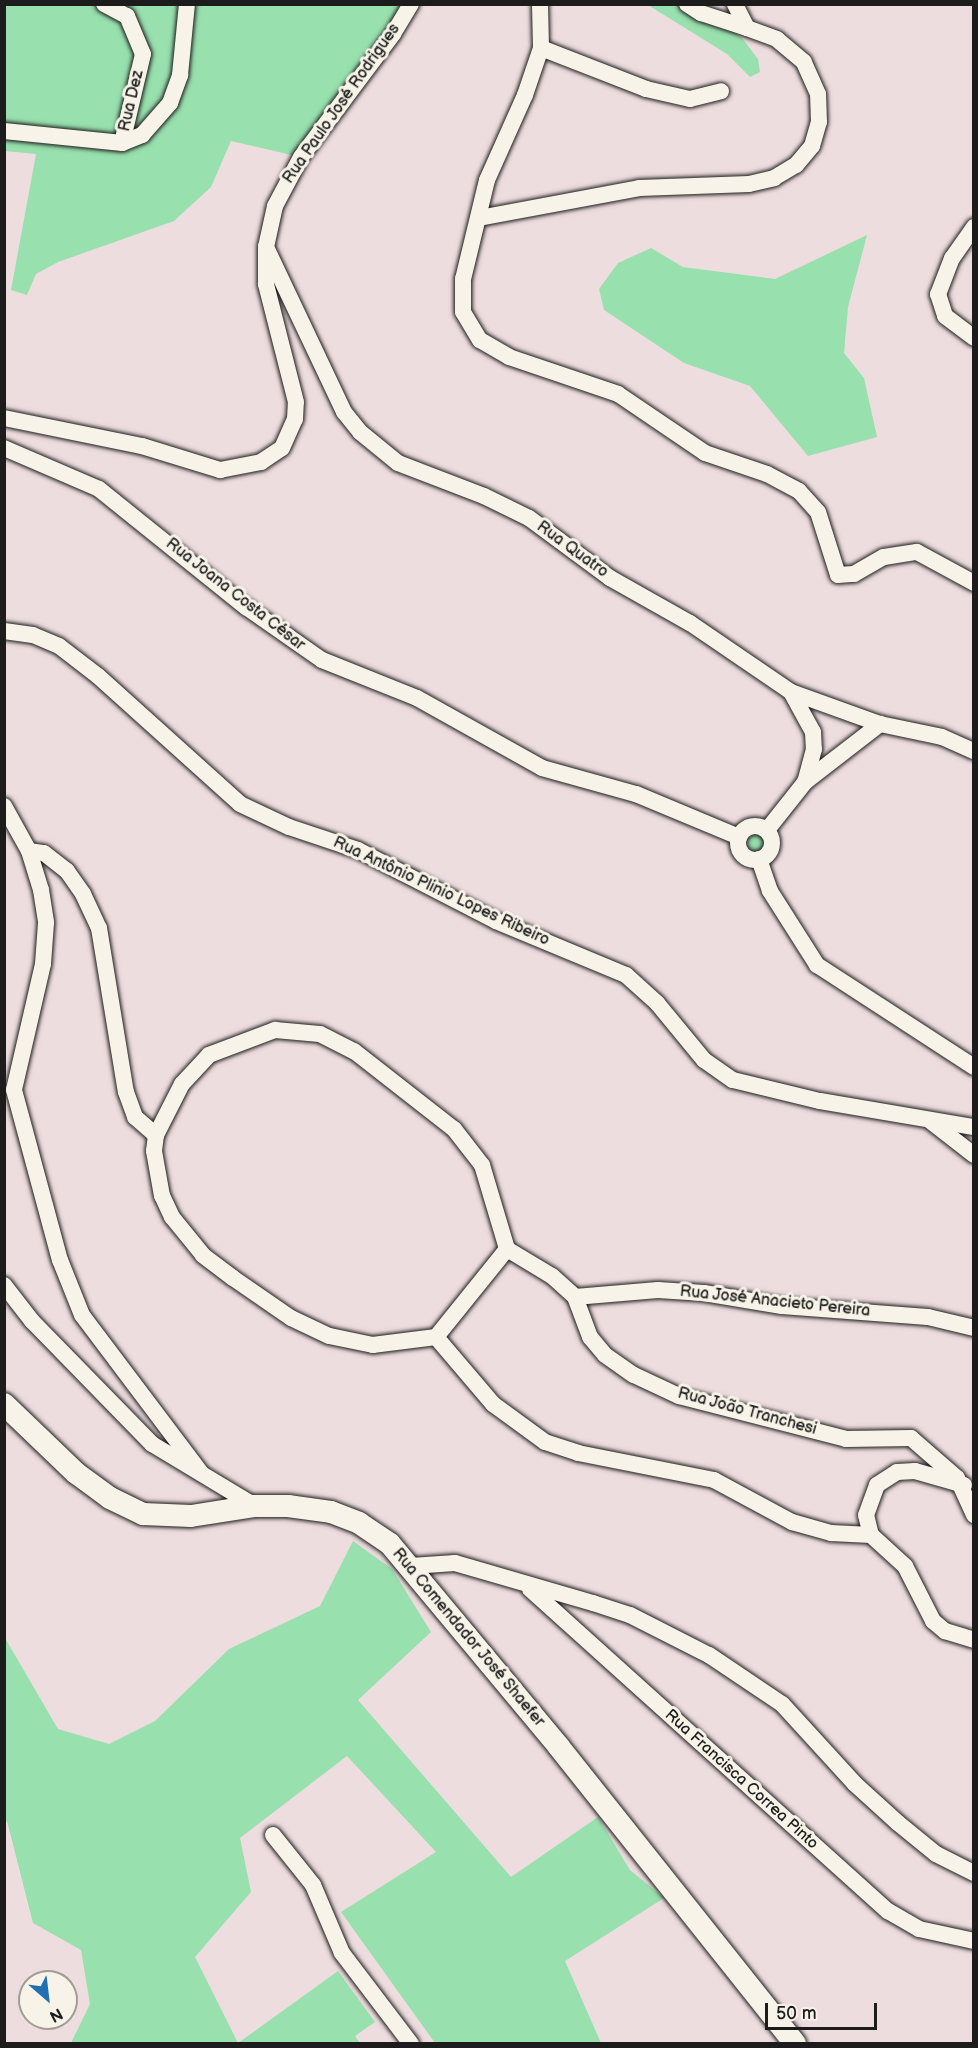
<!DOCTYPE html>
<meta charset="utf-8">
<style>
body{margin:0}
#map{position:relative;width:978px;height:2048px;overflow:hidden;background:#eedddf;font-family:"Balsamiq Sans",sans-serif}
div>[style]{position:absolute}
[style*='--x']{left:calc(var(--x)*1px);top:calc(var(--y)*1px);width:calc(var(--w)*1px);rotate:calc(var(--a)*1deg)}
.green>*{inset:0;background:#98e0ae}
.round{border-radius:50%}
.roads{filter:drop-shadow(0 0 2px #1c1c1c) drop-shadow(0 0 2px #1c1c1c)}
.street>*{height:16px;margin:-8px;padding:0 8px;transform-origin:8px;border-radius:8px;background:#f7f3e8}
.street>.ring{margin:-8px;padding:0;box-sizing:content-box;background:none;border:16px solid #f7f3e8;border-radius:50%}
.secondary>*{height:22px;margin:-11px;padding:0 11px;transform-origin:11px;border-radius:11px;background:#f7f3e8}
span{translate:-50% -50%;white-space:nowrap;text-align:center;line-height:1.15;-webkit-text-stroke:6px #f7f3e8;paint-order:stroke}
.street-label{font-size:16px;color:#1c1c1c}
.frame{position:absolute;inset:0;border:6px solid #1c1c1c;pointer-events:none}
.north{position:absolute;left:18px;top:1970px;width:60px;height:60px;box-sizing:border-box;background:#f7f3e8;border:2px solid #9f9d96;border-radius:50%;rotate:152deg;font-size:16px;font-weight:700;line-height:24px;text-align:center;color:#1c1c1c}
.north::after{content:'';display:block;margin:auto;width:21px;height:27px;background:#1f6fb2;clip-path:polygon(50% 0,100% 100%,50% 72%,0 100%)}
.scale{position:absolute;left:765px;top:2003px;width:112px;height:27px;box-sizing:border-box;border:3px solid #1c1c1c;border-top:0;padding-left:8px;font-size:18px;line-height:21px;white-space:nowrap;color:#1c1c1c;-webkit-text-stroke:4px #f7f3e8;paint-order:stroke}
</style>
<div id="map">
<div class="green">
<div style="clip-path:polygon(4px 5px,401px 5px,388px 32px,296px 156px,231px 141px,211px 187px,174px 221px,58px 262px,36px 274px,27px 295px,11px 290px,36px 154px,5px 151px)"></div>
<div style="clip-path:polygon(648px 5px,676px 5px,731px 31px,742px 38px,758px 59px,760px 72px,750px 77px,727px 54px)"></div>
<div style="clip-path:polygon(867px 235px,848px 307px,844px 353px,864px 378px,877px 437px,808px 456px,750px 386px,684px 363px,604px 310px,599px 289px,618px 263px,651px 248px,683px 267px,775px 279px)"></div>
<div class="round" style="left:748px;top:835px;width:16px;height:16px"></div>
<div style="clip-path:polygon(353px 1541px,392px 1569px,431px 1632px,358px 1700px,511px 1877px,598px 1817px,630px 1870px,664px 1898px,565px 1961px,601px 2043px,435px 2043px,341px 1912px,436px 1852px,347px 1756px,240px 1838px,251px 1892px,195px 1957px,238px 2043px,338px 1971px,375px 2022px,355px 2036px,360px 2043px,71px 2043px,90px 2004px,81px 1950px,33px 1923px,7px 1821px,5px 1823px,5px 1638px,58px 1729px,109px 1744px,155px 1721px,229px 1649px,320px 1606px)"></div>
</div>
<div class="roads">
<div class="street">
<div style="--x:104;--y:4;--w:26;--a:28"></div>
<div style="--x:127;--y:16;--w:41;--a:67.2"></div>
<div style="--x:143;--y:54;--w:91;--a:103.3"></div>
<div style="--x:540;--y:4;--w:44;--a:88.7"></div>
<div style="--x:541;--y:48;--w:50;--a:108.8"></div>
<div style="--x:525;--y:95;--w:93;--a:114.1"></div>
<div style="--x:487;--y:180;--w:102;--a:103.6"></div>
<div style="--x:463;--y:279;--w:33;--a:90"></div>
<div style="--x:463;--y:312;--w:33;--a:59"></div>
<div style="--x:480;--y:340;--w:34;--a:30"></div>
<div style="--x:509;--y:357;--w:115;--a:18.7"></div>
<div style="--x:618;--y:394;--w:105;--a:34.1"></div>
<div style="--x:705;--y:453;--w:65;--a:18.7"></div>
<div style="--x:767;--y:474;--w:36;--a:28"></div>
<div style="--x:799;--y:491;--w:28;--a:48"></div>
<div style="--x:818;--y:512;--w:66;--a:72.4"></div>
<div style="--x:838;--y:575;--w:16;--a:-4"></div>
<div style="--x:854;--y:574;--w:34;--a:-30"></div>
<div style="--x:884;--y:557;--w:33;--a:-9"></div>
<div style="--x:917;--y:552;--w:65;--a:28.5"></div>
<div style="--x:687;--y:4;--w:17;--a:33"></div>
<div style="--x:701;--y:13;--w:48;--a:18.1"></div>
<div style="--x:541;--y:48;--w:113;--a:21.3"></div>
<div style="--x:646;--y:89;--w:45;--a:12.8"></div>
<div style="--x:690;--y:99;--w:32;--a:-14"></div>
<div style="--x:4;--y:131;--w:119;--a:5.8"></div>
<div style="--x:122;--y:143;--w:22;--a:-22"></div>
<div style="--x:142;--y:135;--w:43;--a:-48.8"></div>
<div style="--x:170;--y:103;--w:30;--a:-70"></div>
<div style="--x:180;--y:75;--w:71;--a:-84.4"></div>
<div style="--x:479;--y:218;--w:163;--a:-10.6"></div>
<div style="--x:639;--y:188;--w:110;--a:-2.1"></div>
<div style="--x:749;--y:184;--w:26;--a:-13"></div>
<div style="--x:774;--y:178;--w:26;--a:-31"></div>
<div style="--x:796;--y:165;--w:25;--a:-50"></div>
<div style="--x:812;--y:146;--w:25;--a:-74"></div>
<div style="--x:819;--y:122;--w:28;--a:-92"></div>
<div style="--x:818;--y:94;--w:35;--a:-114"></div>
<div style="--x:804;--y:62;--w:35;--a:-140"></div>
<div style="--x:777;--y:39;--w:32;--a:-160"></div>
<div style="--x:747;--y:28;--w:27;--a:-117"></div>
<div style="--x:974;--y:227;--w:38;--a:125"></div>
<div style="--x:952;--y:258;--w:39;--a:111"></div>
<div style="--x:938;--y:294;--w:23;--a:72"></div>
<div style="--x:945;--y:316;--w:36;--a:37"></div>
<div style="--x:266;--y:247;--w:183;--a:64.7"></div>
<div style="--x:344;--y:412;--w:26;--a:51"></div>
<div style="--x:360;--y:432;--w:49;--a:39.2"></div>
<div style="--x:398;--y:463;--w:92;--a:21"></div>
<div style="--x:484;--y:496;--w:50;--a:26.1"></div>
<div style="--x:529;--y:518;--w:101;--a:36.5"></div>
<div style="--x:610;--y:578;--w:92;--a:29.4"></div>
<div style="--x:690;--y:623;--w:122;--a:34.3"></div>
<div style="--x:791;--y:692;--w:95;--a:19.8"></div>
<div style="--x:880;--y:724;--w:63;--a:11.8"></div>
<div style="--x:942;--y:737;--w:35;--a:24"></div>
<div style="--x:4;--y:418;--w:141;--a:11.5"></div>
<div style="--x:142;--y:446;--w:82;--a:17.1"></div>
<div style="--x:220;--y:470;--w:42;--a:-11"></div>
<div style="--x:261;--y:462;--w:25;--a:-34"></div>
<div style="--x:282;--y:448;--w:32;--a:-66"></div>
<div style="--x:295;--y:419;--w:17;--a:-87"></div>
<div style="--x:296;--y:402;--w:122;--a:-104.3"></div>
<div style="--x:266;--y:284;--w:37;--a:-90"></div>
<div style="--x:266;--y:247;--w:42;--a:-77.6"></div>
<div style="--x:275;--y:206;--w:55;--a:-62"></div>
<div style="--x:301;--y:157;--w:154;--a:-53.2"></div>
<div style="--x:393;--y:34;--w:35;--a:-59"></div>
<div style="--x:4;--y:448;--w:103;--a:23.3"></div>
<div style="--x:99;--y:489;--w:189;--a:38.8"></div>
<div style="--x:246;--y:607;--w:93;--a:34.9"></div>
<div style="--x:322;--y:660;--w:102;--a:21.8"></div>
<div style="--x:417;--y:698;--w:143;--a:29.2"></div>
<div style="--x:542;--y:768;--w:98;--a:15.5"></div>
<div style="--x:636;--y:794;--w:112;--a:22.7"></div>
<div style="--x:4;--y:631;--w:29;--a:8"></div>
<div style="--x:33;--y:635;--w:28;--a:23"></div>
<div style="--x:59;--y:646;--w:49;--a:37.6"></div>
<div style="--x:98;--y:676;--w:191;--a:42"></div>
<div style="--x:240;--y:804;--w:54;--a:25.1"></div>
<div style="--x:289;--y:827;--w:73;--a:18.4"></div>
<div style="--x:358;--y:850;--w:155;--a:27.2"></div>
<div style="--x:496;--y:921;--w:141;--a:22.6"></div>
<div style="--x:626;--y:975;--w:42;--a:42.1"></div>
<div style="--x:657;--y:1003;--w:74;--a:50.5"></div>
<div style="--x:704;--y:1060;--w:35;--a:35"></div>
<div style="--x:733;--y:1080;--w:89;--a:13.6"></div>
<div style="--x:820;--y:1101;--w:156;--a:9.6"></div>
<div style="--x:791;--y:692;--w:46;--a:61.2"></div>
<div style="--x:813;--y:732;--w:17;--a:87"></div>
<div style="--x:814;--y:749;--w:34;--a:105"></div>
<div style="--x:4;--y:806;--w:51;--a:60.9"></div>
<div style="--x:29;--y:851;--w:41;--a:72.9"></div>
<div style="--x:41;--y:890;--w:33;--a:81"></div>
<div style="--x:46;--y:923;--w:41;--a:94.2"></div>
<div style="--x:43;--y:964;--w:129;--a:103"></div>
<div style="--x:14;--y:1090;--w:176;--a:74.9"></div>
<div style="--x:60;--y:1260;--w:59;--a:68.2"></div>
<div style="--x:82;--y:1315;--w:198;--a:53"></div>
<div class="ring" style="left:738px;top:826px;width:18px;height:18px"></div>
<div style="--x:767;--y:830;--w:61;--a:-51.6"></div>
<div style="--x:805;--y:782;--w:95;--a:-37.7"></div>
<div style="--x:29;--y:851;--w:15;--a:8"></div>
<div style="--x:44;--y:853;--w:29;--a:38"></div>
<div style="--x:67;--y:871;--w:28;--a:55"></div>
<div style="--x:83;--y:894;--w:38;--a:65"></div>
<div style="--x:99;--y:928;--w:166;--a:80.7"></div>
<div style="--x:126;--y:1092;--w:27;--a:70"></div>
<div style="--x:135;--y:1117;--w:28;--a:41"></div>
<div style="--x:759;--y:859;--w:34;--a:71"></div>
<div style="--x:770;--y:891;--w:88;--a:57.6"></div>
<div style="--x:817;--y:965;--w:187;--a:33"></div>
<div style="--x:275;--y:1030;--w:45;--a:5.1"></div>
<div style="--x:320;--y:1034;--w:38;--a:27"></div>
<div style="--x:354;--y:1051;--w:127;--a:38"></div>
<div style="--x:454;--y:1129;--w:46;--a:52.1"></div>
<div style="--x:482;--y:1165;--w:88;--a:73.4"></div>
<div style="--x:507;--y:1249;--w:113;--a:128.9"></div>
<div style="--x:436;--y:1337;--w:64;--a:172.8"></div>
<div style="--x:373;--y:1345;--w:45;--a:-168.4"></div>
<div style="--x:329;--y:1336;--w:42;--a:-154.7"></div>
<div style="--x:291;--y:1318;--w:70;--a:-145.4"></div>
<div style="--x:233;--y:1278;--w:38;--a:-143"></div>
<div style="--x:203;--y:1255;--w:49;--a:-129.2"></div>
<div style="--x:172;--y:1217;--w:23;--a:-115"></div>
<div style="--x:162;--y:1196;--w:46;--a:-100.1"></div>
<div style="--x:154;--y:1151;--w:16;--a:-83"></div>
<div style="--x:156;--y:1135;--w:57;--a:-63"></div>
<div style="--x:182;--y:1084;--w:40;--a:-47"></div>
<div style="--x:209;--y:1055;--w:71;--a:-20.7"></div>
<div style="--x:929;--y:1120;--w:57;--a:37.9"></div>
<div style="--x:507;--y:1249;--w:52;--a:31"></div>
<div style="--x:552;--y:1276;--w:31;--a:42"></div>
<div style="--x:575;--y:1297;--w:43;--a:69.4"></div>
<div style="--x:590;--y:1337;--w:23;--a:50"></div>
<div style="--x:605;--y:1355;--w:35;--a:35"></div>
<div style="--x:634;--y:1375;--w:50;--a:25"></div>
<div style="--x:679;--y:1396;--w:172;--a:14.4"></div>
<div style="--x:846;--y:1439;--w:65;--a:-0.9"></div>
<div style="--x:911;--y:1438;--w:61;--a:41"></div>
<div style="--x:957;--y:1478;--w:41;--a:65.3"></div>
<div style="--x:4;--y:1285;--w:46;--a:52.1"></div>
<div style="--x:32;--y:1321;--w:172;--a:45.7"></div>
<div style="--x:152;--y:1444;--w:120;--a:31"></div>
<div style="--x:575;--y:1297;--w:83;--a:-4.8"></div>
<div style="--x:658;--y:1290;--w:46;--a:3.7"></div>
<div style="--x:704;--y:1293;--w:79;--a:9.5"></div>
<div style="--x:782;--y:1306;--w:146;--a:4.3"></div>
<div style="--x:928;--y:1317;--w:47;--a:13.4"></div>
<div style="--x:436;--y:1337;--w:88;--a:49.6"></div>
<div style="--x:493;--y:1404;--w:64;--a:36.2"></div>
<div style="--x:545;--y:1442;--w:35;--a:18"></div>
<div style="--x:578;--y:1453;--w:139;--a:11.2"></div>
<div style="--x:714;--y:1480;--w:89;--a:28.3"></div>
<div style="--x:792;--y:1522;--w:41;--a:15.8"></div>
<div style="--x:831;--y:1533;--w:40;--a:2.9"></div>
<div style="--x:964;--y:1485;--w:51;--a:-164.1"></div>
<div style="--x:915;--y:1471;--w:18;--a:177"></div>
<div style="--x:897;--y:1472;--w:24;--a:147"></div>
<div style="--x:877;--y:1485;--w:32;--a:110"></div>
<div style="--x:866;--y:1515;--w:21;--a:76"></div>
<div style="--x:871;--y:1535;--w:46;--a:42.4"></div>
<div style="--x:905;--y:1566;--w:62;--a:63"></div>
<div style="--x:933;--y:1621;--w:16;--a:40"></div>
<div style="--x:945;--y:1631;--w:30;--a:17"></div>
<div style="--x:411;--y:1566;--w:44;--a:-3.9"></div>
<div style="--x:455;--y:1563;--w:144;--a:16.2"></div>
<div style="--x:593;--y:1603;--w:39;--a:18"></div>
<div style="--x:630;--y:1615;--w:89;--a:26.9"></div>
<div style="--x:709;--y:1655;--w:88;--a:33.9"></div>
<div style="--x:782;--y:1704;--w:108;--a:47.6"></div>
<div style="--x:855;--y:1784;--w:58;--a:42.2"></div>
<div style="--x:898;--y:1823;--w:49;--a:39.2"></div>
<div style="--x:936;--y:1854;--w:42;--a:26.6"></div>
<div style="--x:530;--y:1589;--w:482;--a:42"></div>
<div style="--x:888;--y:1911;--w:36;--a:30"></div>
<div style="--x:919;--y:1929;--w:56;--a:12.3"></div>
<div style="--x:273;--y:1835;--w:64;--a:51.3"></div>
<div style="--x:313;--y:1885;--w:74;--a:66.9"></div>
<div style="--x:342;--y:1953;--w:114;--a:52.8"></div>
</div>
<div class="secondary">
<div style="--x:4;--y:1404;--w:100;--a:43.8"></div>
<div style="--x:76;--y:1473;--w:42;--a:36.3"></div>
<div style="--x:110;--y:1498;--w:37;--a:26"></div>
<div style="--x:143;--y:1514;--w:48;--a:2.4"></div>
<div style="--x:191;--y:1516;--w:65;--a:-8.9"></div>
<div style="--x:255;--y:1506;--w:33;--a:0"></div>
<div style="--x:288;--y:1506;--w:43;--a:7.9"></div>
<div style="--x:331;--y:1512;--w:30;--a:21"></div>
<div style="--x:359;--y:1523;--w:37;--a:34"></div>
<div style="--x:390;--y:1544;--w:264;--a:50.2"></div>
<div style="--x:559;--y:1747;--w:379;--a:51.5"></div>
</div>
</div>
<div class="street-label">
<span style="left:132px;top:101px;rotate:-77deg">Rua Dez</span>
<span style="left:342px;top:104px;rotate:-55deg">Rua Paulo José Rodrigues</span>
<span style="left:572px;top:550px;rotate:36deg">Rua Quatro</span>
<span style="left:235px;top:595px;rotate:38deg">Rua Joana Costa César</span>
<span style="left:441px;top:892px;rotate:25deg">Rua Antônio Plinio Lopes Ribeiro</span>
<span style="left:775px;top:1302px;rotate:6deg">Rua José Anacieto Pereira</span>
<span style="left:747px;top:1412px;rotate:15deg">Rua João Tranchesi</span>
<span style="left:468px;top:1638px;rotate:50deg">Rua Comendador José Shaefer</span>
<span style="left:741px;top:1780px;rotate:42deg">Rua Francisca Correa Pinto</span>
</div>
<div class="frame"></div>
<div class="north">N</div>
<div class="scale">50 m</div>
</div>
